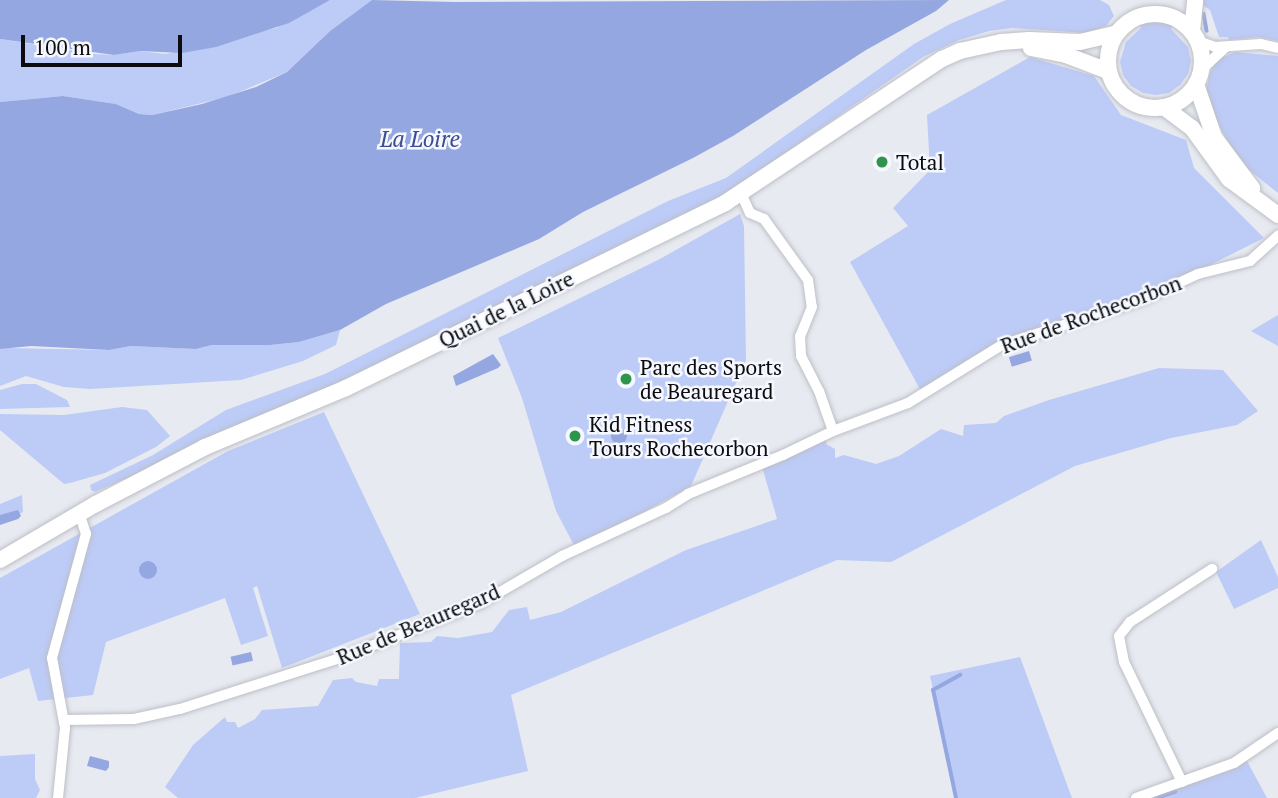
<!DOCTYPE html>
<style>
body{margin:0}
#map{position:relative;width:1278px;height:798px;overflow:hidden;background:#e8eaf1;font-family:"PT Serif",serif}
div>[style]{position:absolute}
[style*='--x']{left:calc(var(--x)*1px);top:calc(var(--y)*1px);width:calc(var(--w)*1px);rotate:calc(var(--a)*1deg)}
.green>*{inset:0;background:#bdcbf7}
.water>*{inset:0;background:#95a7e0;transform-origin:0 0}
.round{border-radius:50%}
.stream>*{height:3.5px;margin:-1.75px;padding:0 1.75px;transform-origin:1.75px;border-radius:1.75px;background:#95a7e0}
.roads{filter:drop-shadow(0 0 2px #bcbfc5) drop-shadow(0 0 2px #bcbfc5)}
.street>*{height:10px;margin:-5px;padding:0 5px;transform-origin:5px;border-radius:5px;background:#fff}
.primary>*{height:16px;margin:-8px;padding:0 8px;transform-origin:8px;border-radius:8px;background:#fff}
.primary>.ring{margin:-8px;padding:0;box-sizing:content-box;background:none;border:16px solid #fff;border-radius:50%}
.dots>*{width:19px;height:19px;translate:-50% -50%;box-sizing:border-box;border:4px solid #f5f8fe;border-radius:50%}
span{translate:-50% -50%;white-space:nowrap;text-align:center;line-height:1.15;-webkit-text-stroke:5px #f5f8fe;paint-order:stroke}
.poi-label{font-size:21px;color:#0c0c0e}
.left{translate:0 -50%;text-align:left}
.street-label{font-size:21px;color:#0c0c0e}
.water-label{font-size:23px;color:#3d4d93;font-style:italic}
.scale{position:absolute;left:21px;top:35px;width:161px;height:32px;box-sizing:border-box;border:4px solid #0c0c0e;border-top:0;padding-left:9px;font-size:21px;line-height:24px;white-space:nowrap;color:#0c0c0e;-webkit-text-stroke:5px #f5f8fe;paint-order:stroke}
</style>
<div id="map">
<div class="green">
<div style="clip-path:polygon(330px 0,372px 0,330px 31px,287px 72px,227px 97px,152px 115px,139px 114px,116px 104px,63px 96px,0 102px,0 39px,95px 54px,114px 55px,139px 51px,166px 54px,276px 28px)"></div>
<div style="clip-path:polygon(1006px 0,1100px 0,1109px 5px,1114px 16px,1106px 26px,1088px 33px,1012px 28px,989px 31px,959px 40px,923px 57px,722px 197px,329px 390px,95px 492px,91px 490px,90px 485px,153px 455px,226px 410px,325px 374px,668px 201px,726px 178px,914px 44px,950px 24px)"></div>
<div style="clip-path:polygon(1202px 0,1278px 0,1278px 41px,1259px 37px,1229px 40px,1228px 37px,1219px 37px,1210px 10px,1201px 4px)"></div>
<div style="clip-path:polygon(1155px 21px,1173px 25px,1171px 29px,1188px 47px,1191px 61px,1188px 74px,1180px 85px,1169px 93px,1156px 95px,1143px 93px,1131px 86px,1123px 75px,1120px 62px,1126px 42px,1141px 28px,1140px 24px)"></div>
<div style="clip-path:polygon(1235px 52px,1278px 56px,1278px 193px,1239px 162px,1211px 111px,1206px 90px,1210px 73px,1217px 60px)"></div>
<div style="clip-path:polygon(1030px 57px,1094px 76px,1121px 115px,1186px 140px,1194px 168px,1264px 238px,1158px 291px,984px 350px,921px 391px,850px 262px,908px 226px,893px 208px,930px 170px,927px 115px)"></div>
<div style="clip-path:polygon(740px 214px,744px 226px,746px 360px,691px 486px,576px 549px,556px 511px,522px 398px,498px 338px,658px 260px)"></div>
<div style="clip-path:polygon(1278px 315px,1278px 346px,1251px 331px)"></div>
<div style="clip-path:polygon(340px 330px,336px 345px,303px 361px,241px 380px,90px 389px,64px 387px,26px 376px,0 386px,0 349px,5px 348px,109px 350px,131px 346px,196px 349px,212px 345px,270px 345px,299px 342px)"></div>
<div style="clip-path:polygon(1159px 368px,1223px 370px,1258px 411px,1237px 425px,1171px 438px,1075px 466px,891px 562px,837px 560px,511px 695px,528px 771px,415px 798px,178px 798px,165px 787px,193px 745px,225px 717px,227px 722px,235px 722px,238px 728px,255px 719px,262px 710px,318px 706px,333px 680px,352px 678px,356px 682px,377px 686px,379px 679px,399px 679px,400px 643px,431px 642px,437px 636px,458px 638px,492px 632px,509px 610px,527px 607px,530px 620px,561px 612px,686px 550px,777px 519px,761px 463px,826px 433px,826px 444px,835px 449px,835px 458px,844px 455px,876px 464px,899px 456px,941px 429px,963px 436px,964px 425px,996px 423px,1004px 416px,1049px 400px)"></div>
<div style="clip-path:polygon(22px 384px,36px 384px,67px 400px,70px 407px,0 409px,0 390px)"></div>
<div style="clip-path:polygon(122px 407px,147px 410px,170px 436px,156px 447px,105px 473px,70px 483px,64px 484px,0 430px,0 414px,64px 415px)"></div>
<div style="clip-path:polygon(324px 412px,420px 614px,282px 668px,257px 586px,253px 588px,268px 636px,241px 645px,225px 598px,106px 642px,93px 695px,38px 701px,29px 668px,0 679px,0 578px,228px 451px)"></div>
<div style="clip-path:polygon(22px 495px,23px 512px,0 524px,0 504px)"></div>
<div style="clip-path:polygon(1261px 540px,1278px 577px,1278px 588px,1234px 609px,1216px 572px)"></div>
<div style="clip-path:polygon(1020px 657px,1072px 798px,958px 798px,930px 676px)"></div>
<div style="clip-path:polygon(35px 754px,35px 779px,40px 790px,36px 798px,0 798px,0 756px)"></div>
<div style="clip-path:polygon(1247px 761px,1267px 798px,1145px 798px,1213px 774px)"></div>
</div>
<div class="water">
<div style="clip-path:polygon(0 0,330px 0,289px 23px,216px 47px,182px 53px,140px 51px,114px 55px,0 39px)"></div>
<div style="clip-path:polygon(372px 0,455px 2px,949px 0,936px 11px,866px 50px,733px 136px,693px 158px,583px 212px,539px 239px,386px 304px,340px 330px,299px 342px,270px 345px,212px 345px,196px 349px,131px 346px,109px 350px,31px 346px,0 349px,0 102px,63px 96px,116px 104px,139px 114px,152px 115px,202px 104px,256px 87px,287px 72px,330px 31px)"></div>
<div style="left:1029px;top:351px;width:10px;height:21px;rotate:73deg"></div>
<div style="clip-path:polygon(493px 354px,501px 365px,498px 368px,456px 386px,453px 376px)"></div>
<div class="round" style="left:611px;top:428px;width:16px;height:16px"></div>
<div style="clip-path:polygon(18px 510px,21px 516px,18px 519px,0 525px,0 515px)"></div>
<div class="round" style="left:139px;top:561px;width:18px;height:18px"></div>
<div style="left:251px;top:652px;width:9px;height:21px;rotate:77deg"></div>
<div style="clip-path:polygon(90px 756px,109px 761px,109px 767px,106px 771px,87px 766px)"></div>
</div>
<div class="stream">
<div style="--x:1204;--y:14;--w:17;--a:80"></div>
<div style="--x:956;--y:798;--w:110;--a:-102"></div>
<div style="--x:933;--y:690;--w:31;--a:-29"></div>
<div style="--x:1156;--y:798;--w:20;--a:-18"></div>
</div>
<div class="roads">
<div class="street">
<div style="--x:1198;--y:41;--w:18;--a:19"></div>
<div style="--x:1215;--y:47;--w:46;--a:-3.7"></div>
<div style="--x:1261;--y:44;--w:17;--a:13"></div>
<div style="--x:1201;--y:70;--w:33;--a:-43"></div>
<div style="--x:741;--y:193;--w:22;--a:66"></div>
<div style="--x:750;--y:213;--w:15;--a:23"></div>
<div style="--x:764;--y:219;--w:75;--a:54.2"></div>
<div style="--x:808;--y:280;--w:27;--a:82"></div>
<div style="--x:812;--y:307;--w:31;--a:112"></div>
<div style="--x:800;--y:336;--w:20;--a:87"></div>
<div style="--x:801;--y:356;--w:39;--a:63"></div>
<div style="--x:819;--y:391;--w:42;--a:70.7"></div>
<div style="--x:64;--y:720;--w:70;--a:-0.8"></div>
<div style="--x:134;--y:719;--w:47;--a:-12.3"></div>
<div style="--x:180;--y:709;--w:168;--a:-17.7"></div>
<div style="--x:340;--y:658;--w:151;--a:-21.3"></div>
<div style="--x:481;--y:603;--w:94;--a:-30.1"></div>
<div style="--x:562;--y:556;--w:115;--a:-24.8"></div>
<div style="--x:666;--y:508;--w:26;--a:-32"></div>
<div style="--x:688;--y:494;--w:103;--a:-22.3"></div>
<div style="--x:783;--y:455;--w:55;--a:-25.6"></div>
<div style="--x:833;--y:431;--w:80;--a:-20.5"></div>
<div style="--x:908;--y:403;--w:110;--a:-31.7"></div>
<div style="--x:1002;--y:345;--w:149;--a:-17.9"></div>
<div style="--x:1144;--y:299;--w:60;--a:-24.8"></div>
<div style="--x:1198;--y:274;--w:54;--a:-14"></div>
<div style="--x:1250;--y:261;--w:38;--a:-42"></div>
<div style="--x:1182;--y:782;--w:133;--a:-115.8"></div>
<div style="--x:1124;--y:662;--w:26;--a:-101"></div>
<div style="--x:1119;--y:636;--w:18;--a:-52"></div>
<div style="--x:1130;--y:622;--w:98;--a:-32.9"></div>
<div style="--x:58;--y:798;--w:70;--a:-84.3"></div>
<div style="--x:65;--y:728;--w:71;--a:-100.5"></div>
<div style="--x:52;--y:658;--w:129;--a:-74.7"></div>
<div style="--x:86;--y:534;--w:22;--a:-108"></div>
<div style="--x:1136;--y:798;--w:104;--a:-19.7"></div>
<div style="--x:1234;--y:763;--w:53;--a:-34.3"></div>
</div>
<div class="primary">
<div class="ring" style="left:1108px;top:14px;width:78px;height:78px"></div>
<div style="--x:1192;--y:31;--w:31;--a:-84"></div>
<div style="--x:1031;--y:48;--w:36;--a:11"></div>
<div style="--x:1066;--y:55;--w:45;--a:20.9"></div>
<div style="--x:1196;--y:84;--w:56;--a:71.2"></div>
<div style="--x:1214;--y:137;--w:64;--a:53.3"></div>
<div style="--x:1164;--y:107;--w:35;--a:37"></div>
<div style="--x:1192;--y:128;--w:63;--a:54"></div>
<div style="--x:1229;--y:179;--w:61;--a:36.3"></div>
<div style="--x:0;--y:560;--w:111;--a:-30.3"></div>
<div style="--x:96;--y:504;--w:123;--a:-27.6"></div>
<div style="--x:205;--y:447;--w:153;--a:-22.7"></div>
<div style="--x:346;--y:388;--w:422;--a:-26"></div>
<div style="--x:725;--y:203;--w:260;--a:-33.6"></div>
<div style="--x:942;--y:59;--w:20;--a:-24"></div>
<div style="--x:960;--y:51;--w:42;--a:-12.4"></div>
<div style="--x:1001;--y:42;--w:28;--a:-4"></div>
<div style="--x:1029;--y:40;--w:51;--a:2.2"></div>
<div style="--x:1080;--y:42;--w:36;--a:-13"></div>
</div>
</div>
<div class="dots">
<div style="left:882px;top:162px;background:#2f954b"></div>
<div style="left:626px;top:379px;background:#2f954b"></div>
<div style="left:575px;top:436px;background:#2f954b"></div>
</div>
<div class="poi-label">
<span class="left" style="left:896px;top:162px">Total</span>
<span class="left" style="left:640px;top:379px">Parc des Sports<br>de Beauregard</span>
<span class="left" style="left:589px;top:436px">Kid Fitness<br>Tours Rochecorbon</span>
</div>
<div class="street-label">
<span style="left:506px;top:309px;rotate:-26deg">Quai de la Loire</span>
<span style="left:1091px;top:314px;rotate:-20deg">Rue de Rochecorbon</span>
<span style="left:418px;top:624px;rotate:-23deg">Rue de Beauregard</span>
</div>
<div class="water-label">
<span style="left:420px;top:139px">La Loire</span>
</div>
<div class="scale">100 m</div>
</div>
